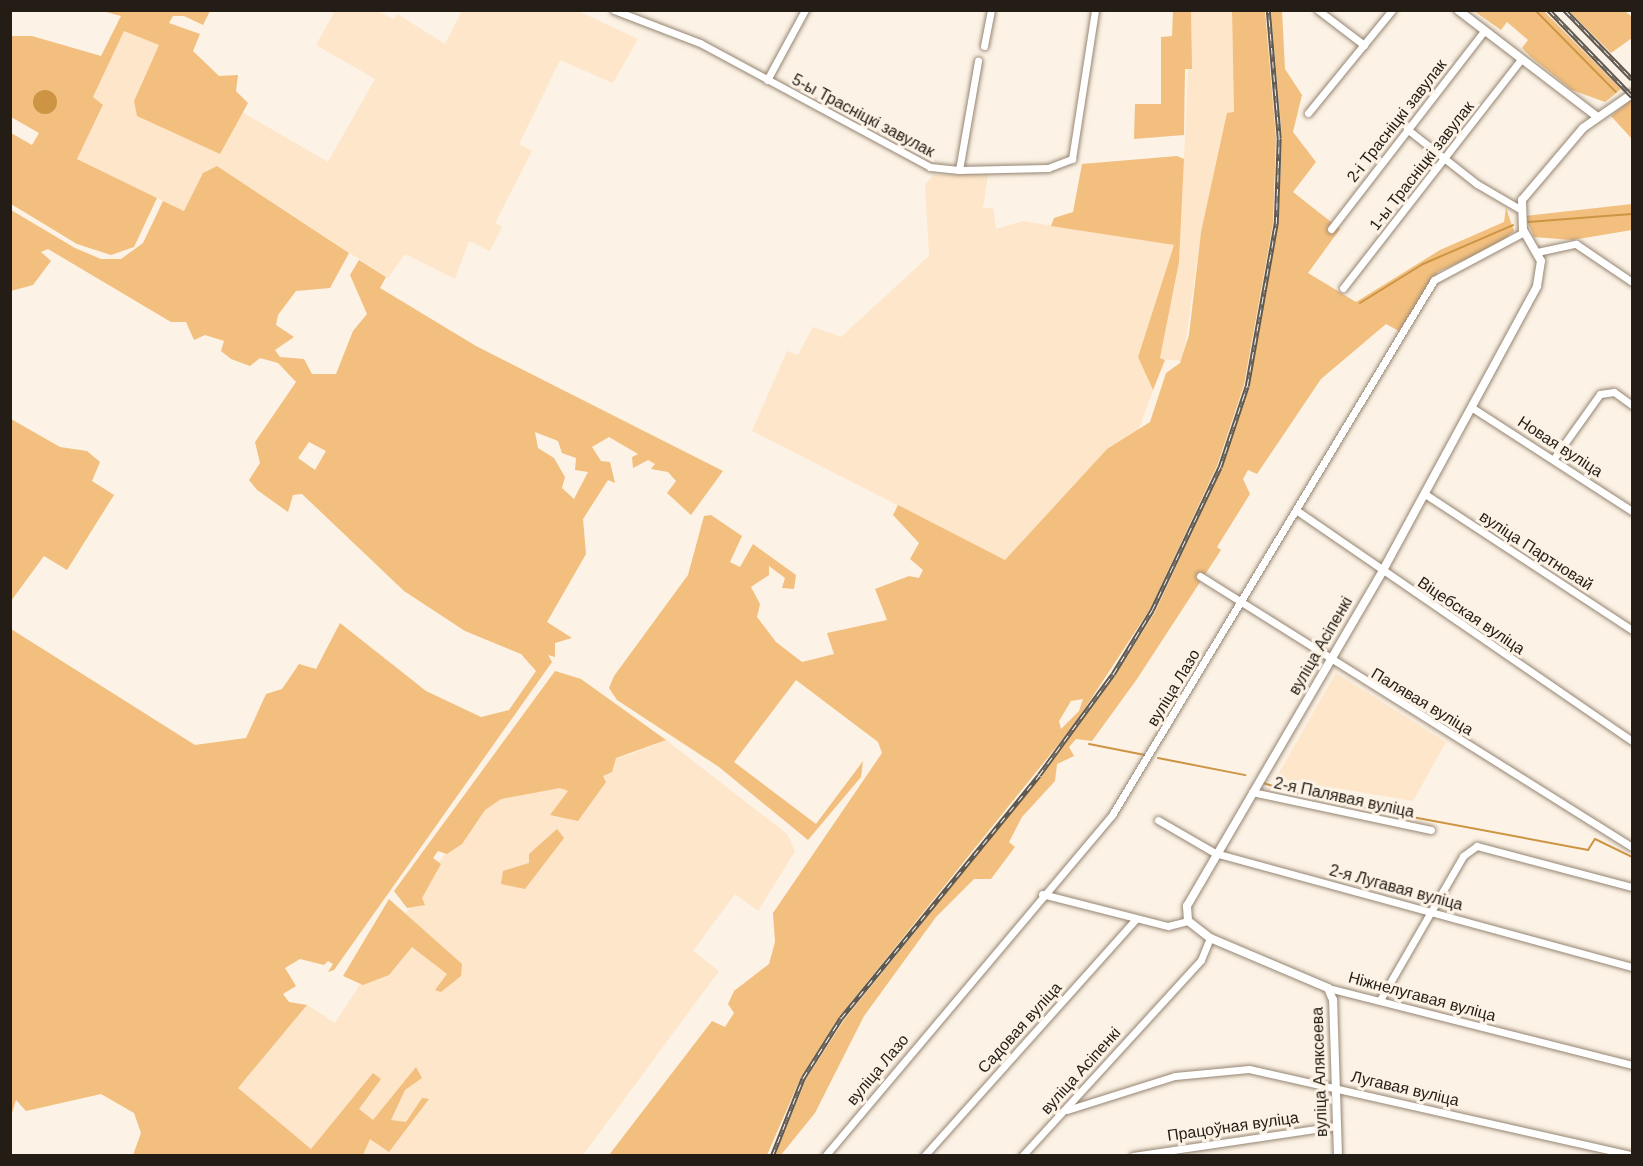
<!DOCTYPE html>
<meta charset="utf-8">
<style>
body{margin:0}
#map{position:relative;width:1643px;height:1166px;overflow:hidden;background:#fcf2e5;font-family:Helvetica,sans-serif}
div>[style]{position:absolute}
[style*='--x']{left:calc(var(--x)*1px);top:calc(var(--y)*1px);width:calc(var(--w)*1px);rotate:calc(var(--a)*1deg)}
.built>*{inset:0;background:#fde6ca}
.green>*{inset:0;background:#f2bf7e}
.water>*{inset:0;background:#cd9443}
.round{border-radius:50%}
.stream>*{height:2px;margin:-1px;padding:0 1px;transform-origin:1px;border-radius:1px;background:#cd9443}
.roads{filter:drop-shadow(0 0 2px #958572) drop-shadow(0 0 2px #958572)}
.minor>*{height:7px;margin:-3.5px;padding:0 3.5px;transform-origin:3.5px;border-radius:3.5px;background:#fff}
.tertiary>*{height:8px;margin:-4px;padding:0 4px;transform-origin:4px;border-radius:4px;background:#fff}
.rail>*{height:4.5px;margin-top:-2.25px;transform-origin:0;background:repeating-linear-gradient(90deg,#fcf2e5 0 7px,#605950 0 14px);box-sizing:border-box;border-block:2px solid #605950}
span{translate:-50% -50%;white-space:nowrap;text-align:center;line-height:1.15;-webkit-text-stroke:6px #fcf2e5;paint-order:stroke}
.street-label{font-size:16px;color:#231d15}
.frame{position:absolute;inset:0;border:12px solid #231d15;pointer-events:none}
</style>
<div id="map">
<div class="built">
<div style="clip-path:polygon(335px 11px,377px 11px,394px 19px,397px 14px,445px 44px,462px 11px,578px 11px,638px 39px,613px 83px,560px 60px,519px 144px,532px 151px,495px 223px,502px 227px,490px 251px,469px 241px,455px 279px,405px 254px,388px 278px,217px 166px,203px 173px,184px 211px,77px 159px,103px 106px,93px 97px,124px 30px,159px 45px,134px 101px,220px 154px,242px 112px,328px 162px,375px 79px,316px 45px)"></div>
<div style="clip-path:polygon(1191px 11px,1232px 11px,1234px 112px,1201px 232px,1183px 361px,1160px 359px,1179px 262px)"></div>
<div style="clip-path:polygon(988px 174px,983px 208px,993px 208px,996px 229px,1023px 221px,1174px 245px,1138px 357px,1153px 390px,1137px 434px,1107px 449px,1005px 560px,752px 431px,787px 351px,798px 355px,813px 327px,841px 337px,929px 256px,925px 185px,933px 175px)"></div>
<div style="clip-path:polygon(1336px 673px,1446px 742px,1413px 801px,1276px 778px)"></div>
<div style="clip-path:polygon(666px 740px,787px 834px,795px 851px,758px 911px,735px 894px,693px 951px,719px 971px,583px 1155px,318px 1155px,238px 1088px,307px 1005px,335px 1023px,486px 790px,628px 755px)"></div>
</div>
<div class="green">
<div style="clip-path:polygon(102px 11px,210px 11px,203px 25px,184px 16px,173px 16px,169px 23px,200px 34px,193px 51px,219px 76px,238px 75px,236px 91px,248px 103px,220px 154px,137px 116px,134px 101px,159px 45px,124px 31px,93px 97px,103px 105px,77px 159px,157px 198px,134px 247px,111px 255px,77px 244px,11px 204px,11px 133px,32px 145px,39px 133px,11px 117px,10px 36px,32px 36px,101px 56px,121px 16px)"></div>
<div style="clip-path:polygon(1173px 11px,1191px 11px,1192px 69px,1185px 69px,1184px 135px,1134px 139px,1135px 104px,1161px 104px,1161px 37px,1172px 36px)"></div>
<div style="clip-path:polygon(evenodd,1232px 11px,1265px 11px,1276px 138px,1273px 224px,1244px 385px,1217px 466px,1150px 609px,1074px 725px,839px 1017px,801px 1077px,767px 1155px,609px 1155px,712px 1021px,725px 1027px,734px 1013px,728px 1004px,734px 991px,769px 964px,775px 942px,773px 913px,882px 753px,878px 742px,796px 680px,734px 762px,816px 824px,863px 761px,861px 777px,808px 840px,719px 767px,617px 700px,609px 688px,614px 676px,688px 575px,704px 516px,711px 515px,742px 536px,730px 562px,740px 567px,753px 544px,796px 575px,794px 589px,782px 588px,785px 578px,769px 566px,769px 575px,751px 587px,760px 604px,757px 617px,776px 642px,802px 662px,834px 654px,827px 633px,887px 620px,875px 589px,909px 576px,919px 578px,923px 570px,910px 559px,919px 543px,893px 515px,898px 505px,1005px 560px,1107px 449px,1150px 422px,1166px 373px,1180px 363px,1189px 335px,1201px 232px,1227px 113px,1234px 112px,1232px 11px,1083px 699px,1079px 711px,1061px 729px,1059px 721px,1071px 701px,1083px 699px)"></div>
<div style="clip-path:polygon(1271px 11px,1282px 11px,1285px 69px,1302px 95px,1293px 132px,1316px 162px,1293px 192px,1340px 229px,1308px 273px,1356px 302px,1440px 250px,1504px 222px,1506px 208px,1514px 231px,1499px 244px,1438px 272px,1399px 331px,1386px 324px,1321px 379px,1257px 474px,1248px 470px,1243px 479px,1250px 494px,1217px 547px,1221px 550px,1137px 679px,1092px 741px,1076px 739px,1069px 747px,1074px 756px,1057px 764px,1055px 781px,1022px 817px,1009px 842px,1015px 847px,991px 879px,974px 879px,936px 917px,864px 1016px,815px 1113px,781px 1155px,775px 1156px,806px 1079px,844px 1020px,1041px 776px,1115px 676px,1155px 612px,1222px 468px,1249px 387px,1278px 225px,1282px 138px)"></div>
<div style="clip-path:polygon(1474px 11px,1544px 11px,1621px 89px,1605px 102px,1572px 90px,1531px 57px,1522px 48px,1528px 40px,1507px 22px,1501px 30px)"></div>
<div style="clip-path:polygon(1569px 11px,1625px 11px,1632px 17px,1632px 38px,1611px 53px)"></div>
<div style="clip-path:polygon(1631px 100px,1632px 101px,1632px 139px,1611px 116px)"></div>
<div style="clip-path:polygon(1177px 156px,1184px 159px,1179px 262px,1160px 358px,1165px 360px,1153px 390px,1138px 357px,1174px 245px,1051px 226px,1054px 218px,1073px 212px,1082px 164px)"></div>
<div style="clip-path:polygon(evenodd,217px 166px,349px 253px,330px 288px,296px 291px,278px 315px,276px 325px,294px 337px,275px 350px,280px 357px,304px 359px,312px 374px,336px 374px,353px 331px,367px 314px,350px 275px,359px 260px,386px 277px,380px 288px,476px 346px,723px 471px,691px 515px,667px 493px,676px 481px,668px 472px,651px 469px,655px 464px,648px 460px,633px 468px,632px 457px,638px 454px,609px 437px,592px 447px,601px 461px,610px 462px,615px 483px,608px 480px,583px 519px,586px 554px,547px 622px,572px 638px,555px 643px,555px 657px,548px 655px,552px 662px,334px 970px,328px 972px,333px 964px,328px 961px,324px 965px,300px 959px,285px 968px,296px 986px,283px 994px,289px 1002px,307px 1005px,238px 1088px,311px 1149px,373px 1073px,381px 1079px,359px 1109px,373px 1120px,416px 1067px,422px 1078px,405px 1090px,391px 1120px,406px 1122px,422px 1098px,429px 1099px,389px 1152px,370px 1139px,363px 1155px,133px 1155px,141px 1133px,134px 1113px,101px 1094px,26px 1111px,16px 1100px,11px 1116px,11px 629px,195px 745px,246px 738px,266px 694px,282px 689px,299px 664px,316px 669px,340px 623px,426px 691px,481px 717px,509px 710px,536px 671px,521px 654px,465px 631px,404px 591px,302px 494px,293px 495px,288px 512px,257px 490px,249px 480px,260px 463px,255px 442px,296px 382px,278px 363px,260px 358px,250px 366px,231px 359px,221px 351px,224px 341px,205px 335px,194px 340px,186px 322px,171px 322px,48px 249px,41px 252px,51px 261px,33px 285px,11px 291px,11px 210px,75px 248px,101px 259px,121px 259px,143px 243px,163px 201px,184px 211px,203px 173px,217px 166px,535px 432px,558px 441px,562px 453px,576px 458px,575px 470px,588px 472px,574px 499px,562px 488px,565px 477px,554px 458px,538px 448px,535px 432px,217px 166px,309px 442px,326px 451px,315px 470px,298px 458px,309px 442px)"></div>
<div style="clip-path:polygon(1632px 204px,1632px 230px,1572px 240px,1534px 237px,1525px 216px)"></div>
<div style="clip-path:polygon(11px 419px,60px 447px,87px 451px,100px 462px,92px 481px,114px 495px,67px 570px,44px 556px,11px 601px)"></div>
<div style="clip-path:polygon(555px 671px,581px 679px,666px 740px,616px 758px,612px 772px,603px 776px,606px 782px,578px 821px,550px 815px,568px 791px,560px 788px,501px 799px,485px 810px,462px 844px,447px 854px,438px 851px,433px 858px,441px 864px,422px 898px,425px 905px,407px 908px,394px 891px)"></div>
<div style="clip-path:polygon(557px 829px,564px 838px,525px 889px,501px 884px,503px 871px,529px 863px,529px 854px)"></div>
<div style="clip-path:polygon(389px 899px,462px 964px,461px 976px,441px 992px,435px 990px,447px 974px,412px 947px,389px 975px,363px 985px,343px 976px)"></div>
</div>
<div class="water">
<div class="round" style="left:33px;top:90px;width:24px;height:24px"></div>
</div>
<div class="stream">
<div style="--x:1535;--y:10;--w:115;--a:45.4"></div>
<div style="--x:1528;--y:222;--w:104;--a:-4.4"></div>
<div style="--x:1360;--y:303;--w:74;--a:-31.8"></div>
<div style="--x:1423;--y:264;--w:98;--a:-23.4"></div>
<div style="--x:1089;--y:744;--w:57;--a:11.1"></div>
<div style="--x:1158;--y:758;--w:89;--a:11.1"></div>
<div style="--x:1263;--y:783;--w:55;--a:16.8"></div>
<div style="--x:1316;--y:799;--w:277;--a:10.6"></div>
<div style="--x:1588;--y:850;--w:13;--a:-58"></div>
<div style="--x:1595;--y:839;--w:41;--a:25.9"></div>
</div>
<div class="roads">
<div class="minor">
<div style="--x:614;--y:10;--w:92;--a:21"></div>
<div style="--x:700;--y:43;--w:261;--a:28.3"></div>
<div style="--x:930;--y:167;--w:29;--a:6"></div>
<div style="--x:959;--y:170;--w:89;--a:-1.3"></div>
<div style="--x:1048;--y:168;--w:26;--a:-21"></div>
<div style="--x:1072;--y:159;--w:151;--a:-81.2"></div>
<div style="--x:1318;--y:10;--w:58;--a:37.3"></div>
<div style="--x:984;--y:46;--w:37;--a:-79"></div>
<div style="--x:767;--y:80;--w:80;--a:-61.5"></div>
<div style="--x:1308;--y:113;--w:133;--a:-50.8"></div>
<div style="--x:1407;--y:129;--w:89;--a:38.2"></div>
<div style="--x:1477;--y:184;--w:50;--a:30.2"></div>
<div style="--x:959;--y:170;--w:111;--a:-80.1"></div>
<div style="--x:1331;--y:229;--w:250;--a:-52.3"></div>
<div style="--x:1537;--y:252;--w:40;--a:-12"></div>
<div style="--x:1576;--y:244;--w:68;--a:34.2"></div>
<div style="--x:1343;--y:288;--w:290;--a:-52.1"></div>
<div style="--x:1471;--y:407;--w:192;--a:32.9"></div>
<div style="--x:1555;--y:457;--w:77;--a:-54.5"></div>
<div style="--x:1600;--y:394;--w:14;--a:-8"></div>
<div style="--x:1614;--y:392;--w:22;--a:36"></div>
<div style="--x:1425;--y:494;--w:248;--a:33.3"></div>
<div style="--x:1296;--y:510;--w:408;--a:34.5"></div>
<div style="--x:1200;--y:576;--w:510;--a:32.1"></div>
<div style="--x:1252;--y:792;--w:183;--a:12"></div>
<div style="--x:1158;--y:820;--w:66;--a:30.1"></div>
<div style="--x:1215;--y:853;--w:432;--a:15.3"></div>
<div style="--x:1042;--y:894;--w:130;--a:14.3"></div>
<div style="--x:1168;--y:926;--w:21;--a:-14"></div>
<div style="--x:1328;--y:988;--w:314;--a:14.2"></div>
<div style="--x:1380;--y:1000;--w:166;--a:-60"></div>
<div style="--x:1463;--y:856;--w:17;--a:-36"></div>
<div style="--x:1477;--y:846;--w:160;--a:14.8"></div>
<div style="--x:1067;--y:1110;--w:113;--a:-17.5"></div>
<div style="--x:1175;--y:1076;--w:74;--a:-5.4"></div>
<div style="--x:1249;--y:1069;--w:393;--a:12.7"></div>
<div style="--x:825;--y:1156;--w:446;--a:-49.9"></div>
<div style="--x:1112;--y:815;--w:624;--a:-58.96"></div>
<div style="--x:1434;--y:280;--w:102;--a:-28.1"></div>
<div style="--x:924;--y:1156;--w:318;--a:-48.2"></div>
<div style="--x:1022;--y:1156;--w:265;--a:-47.6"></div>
<div style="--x:1201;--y:960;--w:24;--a:-68"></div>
<div style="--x:1133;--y:1156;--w:206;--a:-8.4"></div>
</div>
<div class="tertiary">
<div style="--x:1458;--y:10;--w:174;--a:37.5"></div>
<div style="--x:1338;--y:1156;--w:156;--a:-91.8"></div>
<div style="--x:1333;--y:1000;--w:13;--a:-113"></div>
<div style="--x:1328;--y:988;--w:128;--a:-157"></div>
<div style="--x:1210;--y:938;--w:28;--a:-142"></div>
<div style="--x:1188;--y:921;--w:15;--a:-94"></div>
<div style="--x:1187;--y:906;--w:387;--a:-59.7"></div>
<div style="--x:1382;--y:572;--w:325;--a:-61.5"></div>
<div style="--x:1537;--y:286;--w:25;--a:-81"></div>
<div style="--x:1541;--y:261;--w:36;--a:-120"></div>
<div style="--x:1523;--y:230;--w:30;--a:-92"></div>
<div style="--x:1522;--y:200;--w:94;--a:-49.7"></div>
<div style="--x:1583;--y:128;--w:60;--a:-34.8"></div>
</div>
</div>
<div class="rail">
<div style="--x:1549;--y:10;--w:120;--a:46"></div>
<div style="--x:1565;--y:10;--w:96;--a:45.8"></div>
<div style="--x:772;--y:1156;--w:84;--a:-68.3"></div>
<div style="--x:803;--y:1078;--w:71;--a:-57.7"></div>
<div style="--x:841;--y:1018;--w:313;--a:-50.8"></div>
<div style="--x:1039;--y:775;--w:125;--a:-53.8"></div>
<div style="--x:1113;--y:674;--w:75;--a:-58.6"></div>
<div style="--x:1152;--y:610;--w:158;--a:-64.6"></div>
<div style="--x:1220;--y:467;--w:85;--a:-71.6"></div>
<div style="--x:1247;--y:386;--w:165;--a:-79.9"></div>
<div style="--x:1276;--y:224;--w:86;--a:-88"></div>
<div style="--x:1279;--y:138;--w:128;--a:-94.9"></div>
</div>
<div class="street-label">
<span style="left:863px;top:116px;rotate:28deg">5-ы Трасніцкі завулак</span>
<span style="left:1397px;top:121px;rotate:-52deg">2-і Трасніцкі завулак</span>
<span style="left:1422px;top:166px;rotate:-52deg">1-ы Трасніцкі завулак</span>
<span style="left:1560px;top:447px;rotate:33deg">Новая вуліца</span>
<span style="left:1536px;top:551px;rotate:33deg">вуліца Партновай</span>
<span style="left:1471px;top:616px;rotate:34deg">Віцебская вуліца</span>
<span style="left:1321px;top:646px;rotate:-60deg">вуліца Асіпенкі</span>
<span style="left:1174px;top:688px;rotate:-59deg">вуліца Лазо</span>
<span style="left:1422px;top:702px;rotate:31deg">Палявая вуліца</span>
<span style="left:1344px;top:798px;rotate:12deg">2-я Палявая вуліца</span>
<span style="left:1396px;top:888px;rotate:15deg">2-я Лугавая вуліца</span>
<span style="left:1422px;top:997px;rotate:15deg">Ніжнелугавая вуліца</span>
<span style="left:1020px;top:1028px;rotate:-48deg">Садовая вуліца</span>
<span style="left:878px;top:1070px;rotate:-50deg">вуліца Лазо</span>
<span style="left:1081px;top:1071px;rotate:-48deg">вуліца Асіпенкі</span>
<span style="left:1320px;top:1072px;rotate:-92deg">вуліца Аляксеева</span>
<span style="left:1405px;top:1089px;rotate:13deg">Лугавая вуліца</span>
<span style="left:1233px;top:1127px;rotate:-8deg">Працоўная вуліца</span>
</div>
<div class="frame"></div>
</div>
